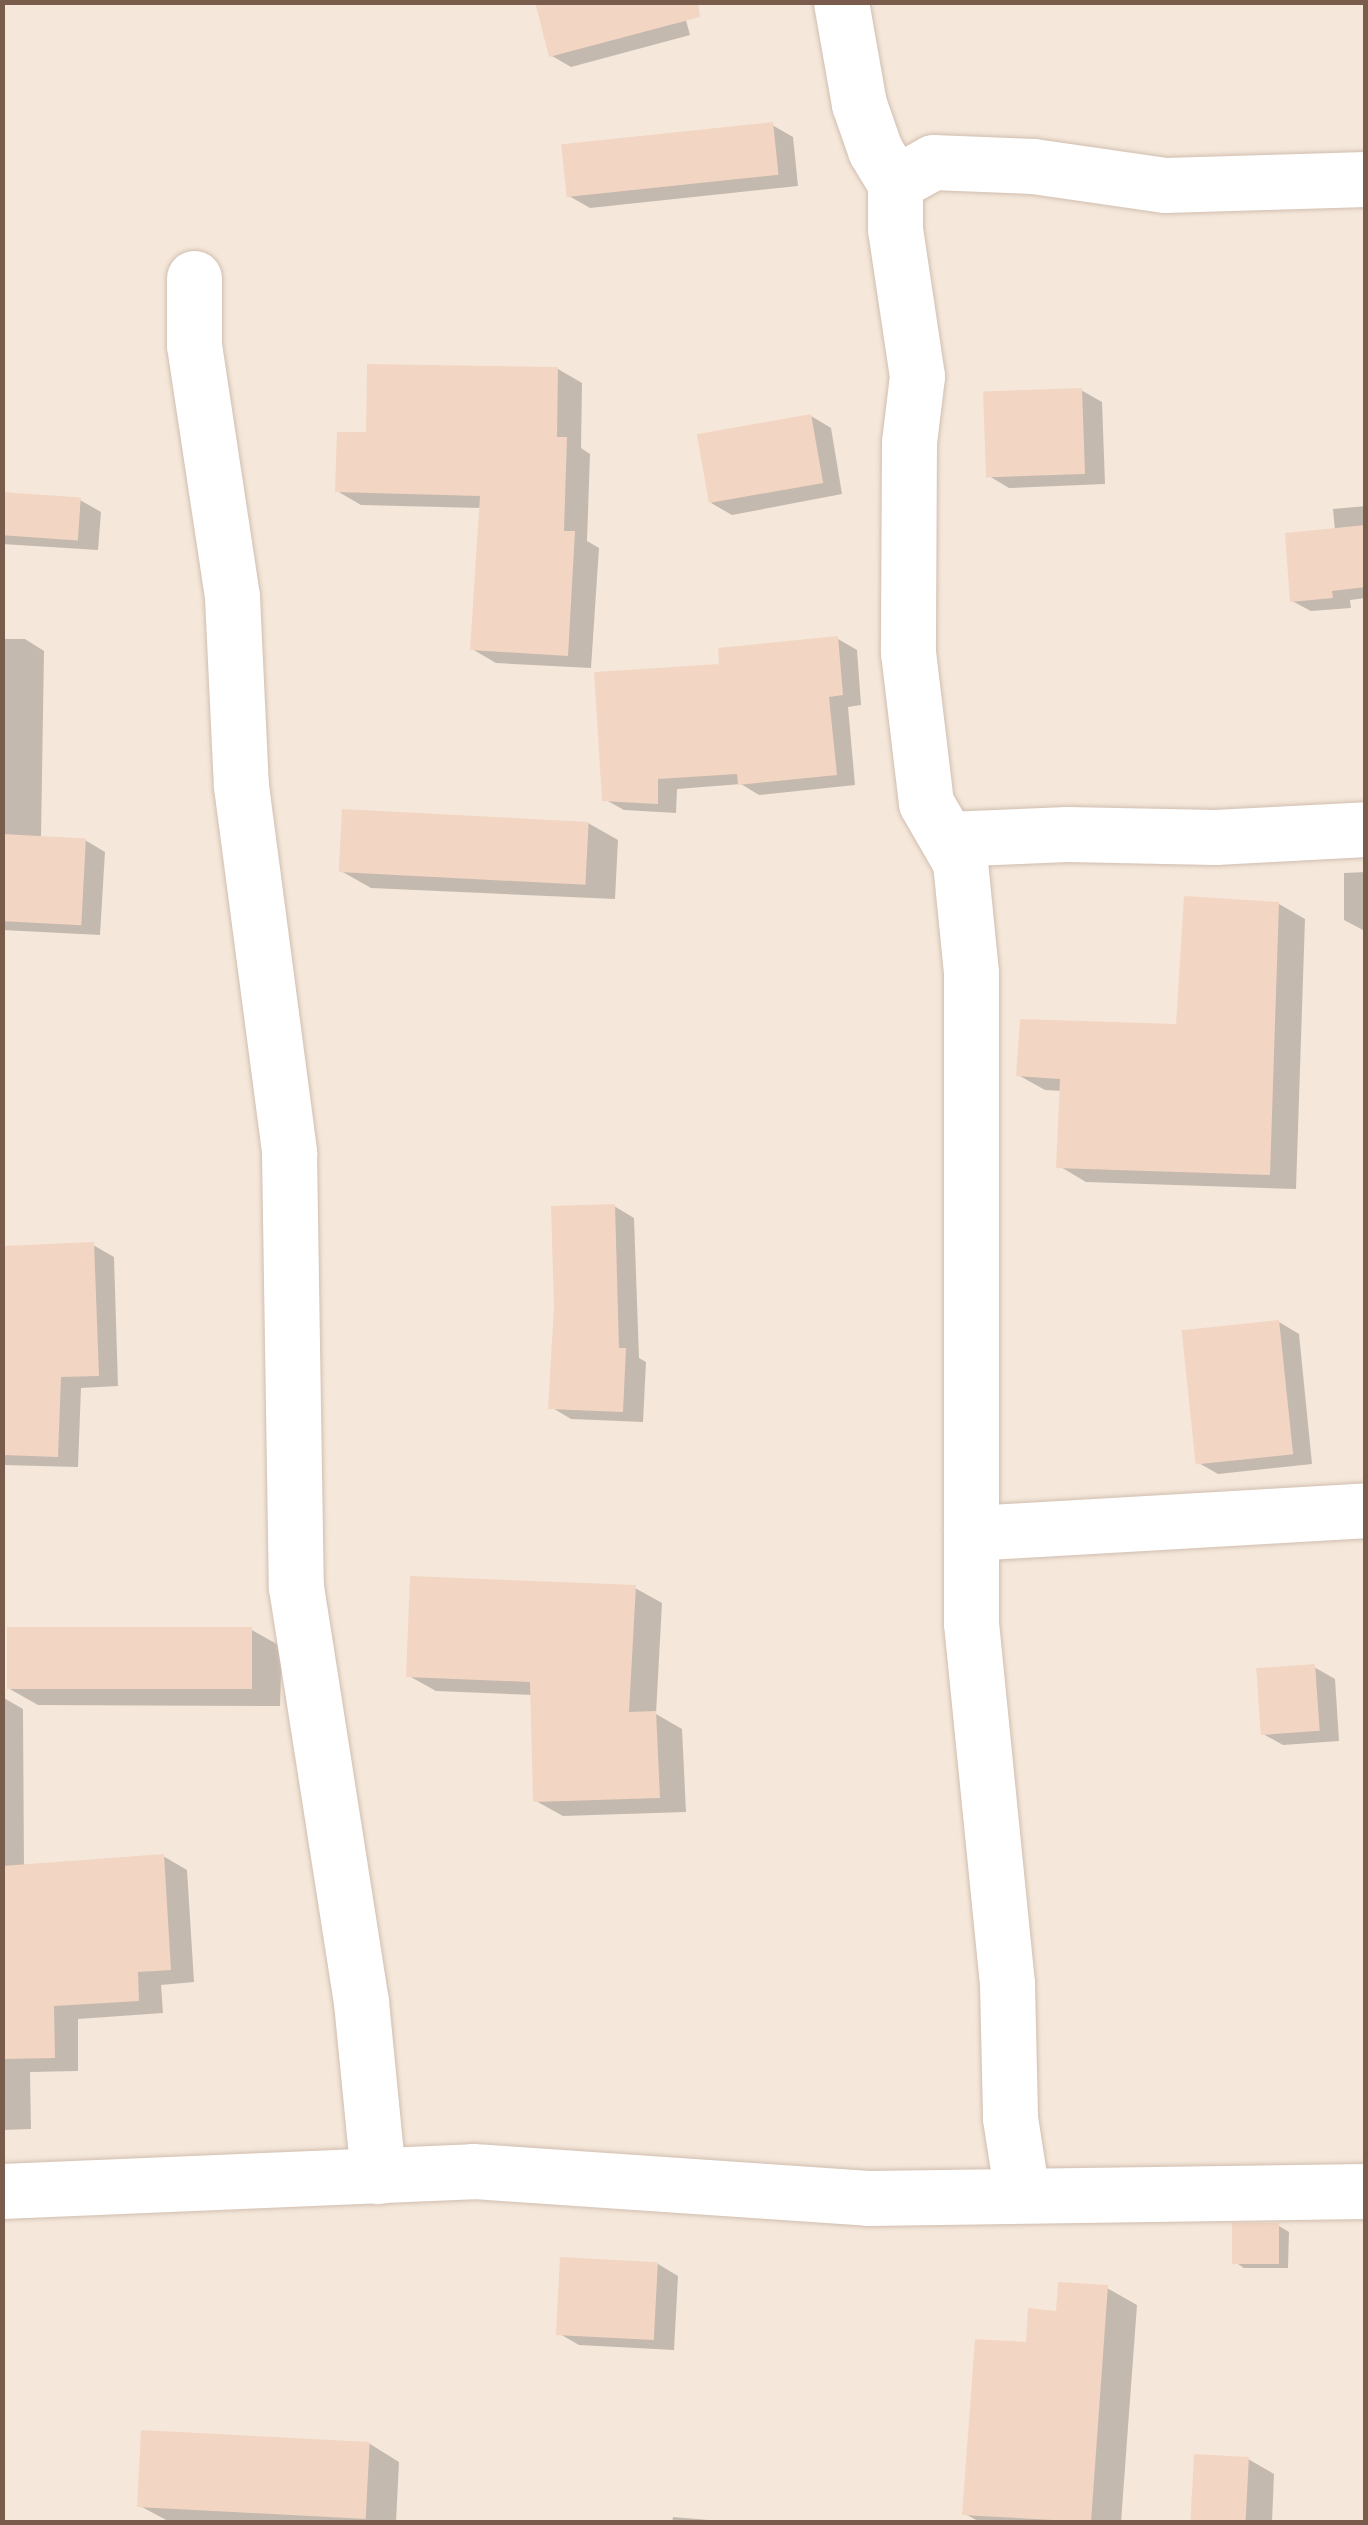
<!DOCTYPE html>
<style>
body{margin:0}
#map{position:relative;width:1368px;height:2525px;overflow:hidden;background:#fdf6ec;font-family:"Public Sans",sans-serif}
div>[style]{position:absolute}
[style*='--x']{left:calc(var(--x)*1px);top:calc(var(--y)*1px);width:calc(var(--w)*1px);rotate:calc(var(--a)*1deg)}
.residential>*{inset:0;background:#f5e8da;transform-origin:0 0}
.shadow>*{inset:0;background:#0003}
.building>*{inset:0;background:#f3d5c3;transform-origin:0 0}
.roads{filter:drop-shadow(0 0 2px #d1beb0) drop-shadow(0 0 2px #d1beb0)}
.minor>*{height:55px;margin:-27.5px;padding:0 27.5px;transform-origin:27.5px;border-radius:27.5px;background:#fff}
span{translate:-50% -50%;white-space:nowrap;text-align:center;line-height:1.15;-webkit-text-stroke:8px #fffaf3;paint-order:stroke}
.frame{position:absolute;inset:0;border:5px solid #7a5c4d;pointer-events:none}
</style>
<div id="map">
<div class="residential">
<div style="left:3px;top:3px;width:1362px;height:2519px"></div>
</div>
<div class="shadow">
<div style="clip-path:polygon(681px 2px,690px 35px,571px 67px,552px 56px)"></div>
<div style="clip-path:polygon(772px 125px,793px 137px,798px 186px,590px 208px,569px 196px)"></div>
<div style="clip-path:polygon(558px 369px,582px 383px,581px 448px,590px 454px,587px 541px,599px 548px,591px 668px,496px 663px,472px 649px,481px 508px,361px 505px,337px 491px,368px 435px)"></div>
<div style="clip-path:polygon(1081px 390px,1102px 402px,1105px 484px,1009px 488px,989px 476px)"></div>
<div style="clip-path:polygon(811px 416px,831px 428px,842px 494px,732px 515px,711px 503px)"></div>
<div style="clip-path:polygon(2px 495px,80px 500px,101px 512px,98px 550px,2px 544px)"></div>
<div style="clip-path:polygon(1366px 506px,1366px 598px,1350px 600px,1351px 608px,1311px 611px,1292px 601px,1335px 531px,1333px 509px)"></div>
<div style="clip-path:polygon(2px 639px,25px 639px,44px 651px,41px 838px,85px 840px,105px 852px,100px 935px,2px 930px)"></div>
<div style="clip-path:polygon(838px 639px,857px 650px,861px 705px,848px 707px,855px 785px,759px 795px,741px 784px,677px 789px,676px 813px,624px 810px,604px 799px,722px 666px)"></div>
<div style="clip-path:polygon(588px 823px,618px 840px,615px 899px,371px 888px,341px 871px)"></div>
<div style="clip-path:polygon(1366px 872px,1366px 931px,1365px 931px,1344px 920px,1344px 873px)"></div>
<div style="clip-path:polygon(1279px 904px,1305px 919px,1296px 1189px,1086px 1182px,1059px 1166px,1062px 1091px,1045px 1090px,1018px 1075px,1178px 1027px)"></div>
<div style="clip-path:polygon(614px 1206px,634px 1218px,639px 1358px,646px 1362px,643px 1422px,571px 1419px,551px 1407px)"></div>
<div style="clip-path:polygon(93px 1245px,114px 1257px,118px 1386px,81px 1388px,78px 1467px,3px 1465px,2px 1493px,2px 1249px)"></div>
<div style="clip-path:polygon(1279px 1322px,1299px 1334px,1312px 1464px,1218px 1474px,1197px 1462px)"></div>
<div style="clip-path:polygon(635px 1588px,662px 1603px,656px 1714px,682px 1729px,686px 1812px,563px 1816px,536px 1801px,533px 1695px,436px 1691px,409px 1676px)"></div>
<div style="clip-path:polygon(252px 1630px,282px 1647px,280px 1706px,38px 1705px,8px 1688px)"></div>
<div style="clip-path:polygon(1314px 1667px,1335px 1679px,1339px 1741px,1283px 1745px,1263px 1734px)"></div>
<div style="clip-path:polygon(2px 1697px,23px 1709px,24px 1867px,163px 1856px,187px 1870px,194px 1982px,161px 1985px,163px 2013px,78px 2019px,78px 2071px,30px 2072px,31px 2129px,2px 2130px)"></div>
<div style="clip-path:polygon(1279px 2226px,1289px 2232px,1288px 2268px,1244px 2268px,1235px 2262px)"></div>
<div style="clip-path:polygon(658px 2264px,678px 2276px,674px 2350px,579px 2345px,558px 2333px)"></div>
<div style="clip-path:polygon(1107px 2288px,1137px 2305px,1121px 2522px,980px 2522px,965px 2514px,1028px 2345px,1059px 2314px)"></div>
<div style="clip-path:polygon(370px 2444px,399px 2462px,396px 2522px,170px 2522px,140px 2506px)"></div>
<div style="clip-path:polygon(1197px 2457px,1248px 2459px,1274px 2474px,1272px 2522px,1194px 2522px)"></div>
<div style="clip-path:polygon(673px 2517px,733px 2522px,672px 2522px)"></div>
</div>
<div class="building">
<div style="clip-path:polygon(535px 2px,698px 2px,700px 17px,549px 57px)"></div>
<div style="left:773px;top:122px;width:53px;height:213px;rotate:84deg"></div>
<div style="clip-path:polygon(367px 364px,558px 367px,557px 437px,567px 437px,564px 531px,575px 531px,568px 656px,470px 650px,480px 496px,335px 492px,337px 432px,366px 432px)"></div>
<div style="left:1082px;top:388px;width:86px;height:99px;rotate:88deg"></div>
<div style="left:811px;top:414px;width:70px;height:116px;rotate:80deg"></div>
<div style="left:2px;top:492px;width:79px;height:43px;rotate:4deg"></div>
<div style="clip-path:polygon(1366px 525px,1366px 587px,1332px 591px,1333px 598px,1290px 602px,1285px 533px)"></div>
<div style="clip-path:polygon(838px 636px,843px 695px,829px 697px,837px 775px,738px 785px,737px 774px,658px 779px,658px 804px,602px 801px,594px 672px,719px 664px,718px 648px)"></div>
<div style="left:342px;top:809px;width:247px;height:63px;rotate:3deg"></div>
<div style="left:2px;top:834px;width:84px;height:87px;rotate:3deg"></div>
<div style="clip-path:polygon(1184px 896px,1279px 902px,1270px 1175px,1056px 1168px,1060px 1079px,1016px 1076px,1020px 1019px,1176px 1024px)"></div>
<div style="clip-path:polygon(615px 1204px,619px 1348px,626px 1348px,623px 1412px,548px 1409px,554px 1307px,551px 1206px)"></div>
<div style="clip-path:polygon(94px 1242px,99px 1376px,61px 1377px,58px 1457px,2px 1455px,2px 1246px)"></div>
<div style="left:1279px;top:1320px;width:135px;height:98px;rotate:84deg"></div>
<div style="clip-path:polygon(410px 1576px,636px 1585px,629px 1712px,656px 1711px,660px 1798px,533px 1802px,530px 1682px,406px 1677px)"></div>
<div style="left:7px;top:1627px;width:245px;height:62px"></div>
<div style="left:1315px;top:1664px;width:67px;height:59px;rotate:86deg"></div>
<div style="clip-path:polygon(164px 1854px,171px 1970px,138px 1972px,139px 2001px,54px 2006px,55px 2058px,2px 2059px,2px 1866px)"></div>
<div style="left:1279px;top:2223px;width:41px;height:47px;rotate:90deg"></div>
<div style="left:560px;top:2257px;width:98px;height:78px;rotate:3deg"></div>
<div style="clip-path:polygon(1058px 2282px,1108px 2285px,1091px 2522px,962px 2515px,975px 2339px,1026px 2342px,1028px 2308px,1056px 2311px)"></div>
<div style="left:141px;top:2430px;width:229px;height:77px;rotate:3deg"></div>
<div style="left:1194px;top:2454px;width:55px;height:68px;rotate:3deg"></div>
</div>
<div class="roads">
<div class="minor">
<div style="--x:841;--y:2;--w:104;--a:80"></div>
<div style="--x:859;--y:104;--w:49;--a:70.8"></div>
<div style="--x:875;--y:150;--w:39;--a:59"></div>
<div style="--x:895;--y:183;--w:46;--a:90"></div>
<div style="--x:895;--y:229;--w:149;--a:81.5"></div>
<div style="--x:917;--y:376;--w:66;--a:96.9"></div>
<div style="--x:909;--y:442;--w:210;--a:90.3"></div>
<div style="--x:908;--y:652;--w:152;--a:83.2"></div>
<div style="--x:926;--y:803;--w:68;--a:60"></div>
<div style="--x:960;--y:862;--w:112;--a:84.3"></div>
<div style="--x:971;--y:973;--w:650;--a:90"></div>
<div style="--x:971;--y:1623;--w:362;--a:84.3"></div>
<div style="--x:1007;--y:1983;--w:135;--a:88.7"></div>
<div style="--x:1010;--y:2118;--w:78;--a:81.1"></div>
<div style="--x:895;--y:183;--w:43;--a:-28.9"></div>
<div style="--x:933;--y:162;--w:100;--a:2.3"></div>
<div style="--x:1033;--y:166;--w:133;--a:8.2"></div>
<div style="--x:1165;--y:185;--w:201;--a:-1.7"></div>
<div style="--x:194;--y:278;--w:67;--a:90"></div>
<div style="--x:194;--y:345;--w:255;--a:81.4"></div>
<div style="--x:232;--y:597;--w:189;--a:87.3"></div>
<div style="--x:241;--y:786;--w:370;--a:82.5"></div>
<div style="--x:289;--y:1153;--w:434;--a:89.1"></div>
<div style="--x:296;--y:1587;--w:420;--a:81.1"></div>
<div style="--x:361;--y:2002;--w:175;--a:84.4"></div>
<div style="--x:947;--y:839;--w:120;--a:-2.4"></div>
<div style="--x:1067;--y:834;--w:148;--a:1.2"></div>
<div style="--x:1215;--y:837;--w:151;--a:-3"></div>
<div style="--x:971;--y:1533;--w:396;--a:-3.3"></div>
<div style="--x:2;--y:2191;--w:471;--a:-2.4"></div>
<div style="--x:473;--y:2171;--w:396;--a:3.9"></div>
<div style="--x:868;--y:2198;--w:498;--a:-0.8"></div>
</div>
</div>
<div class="frame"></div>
</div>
